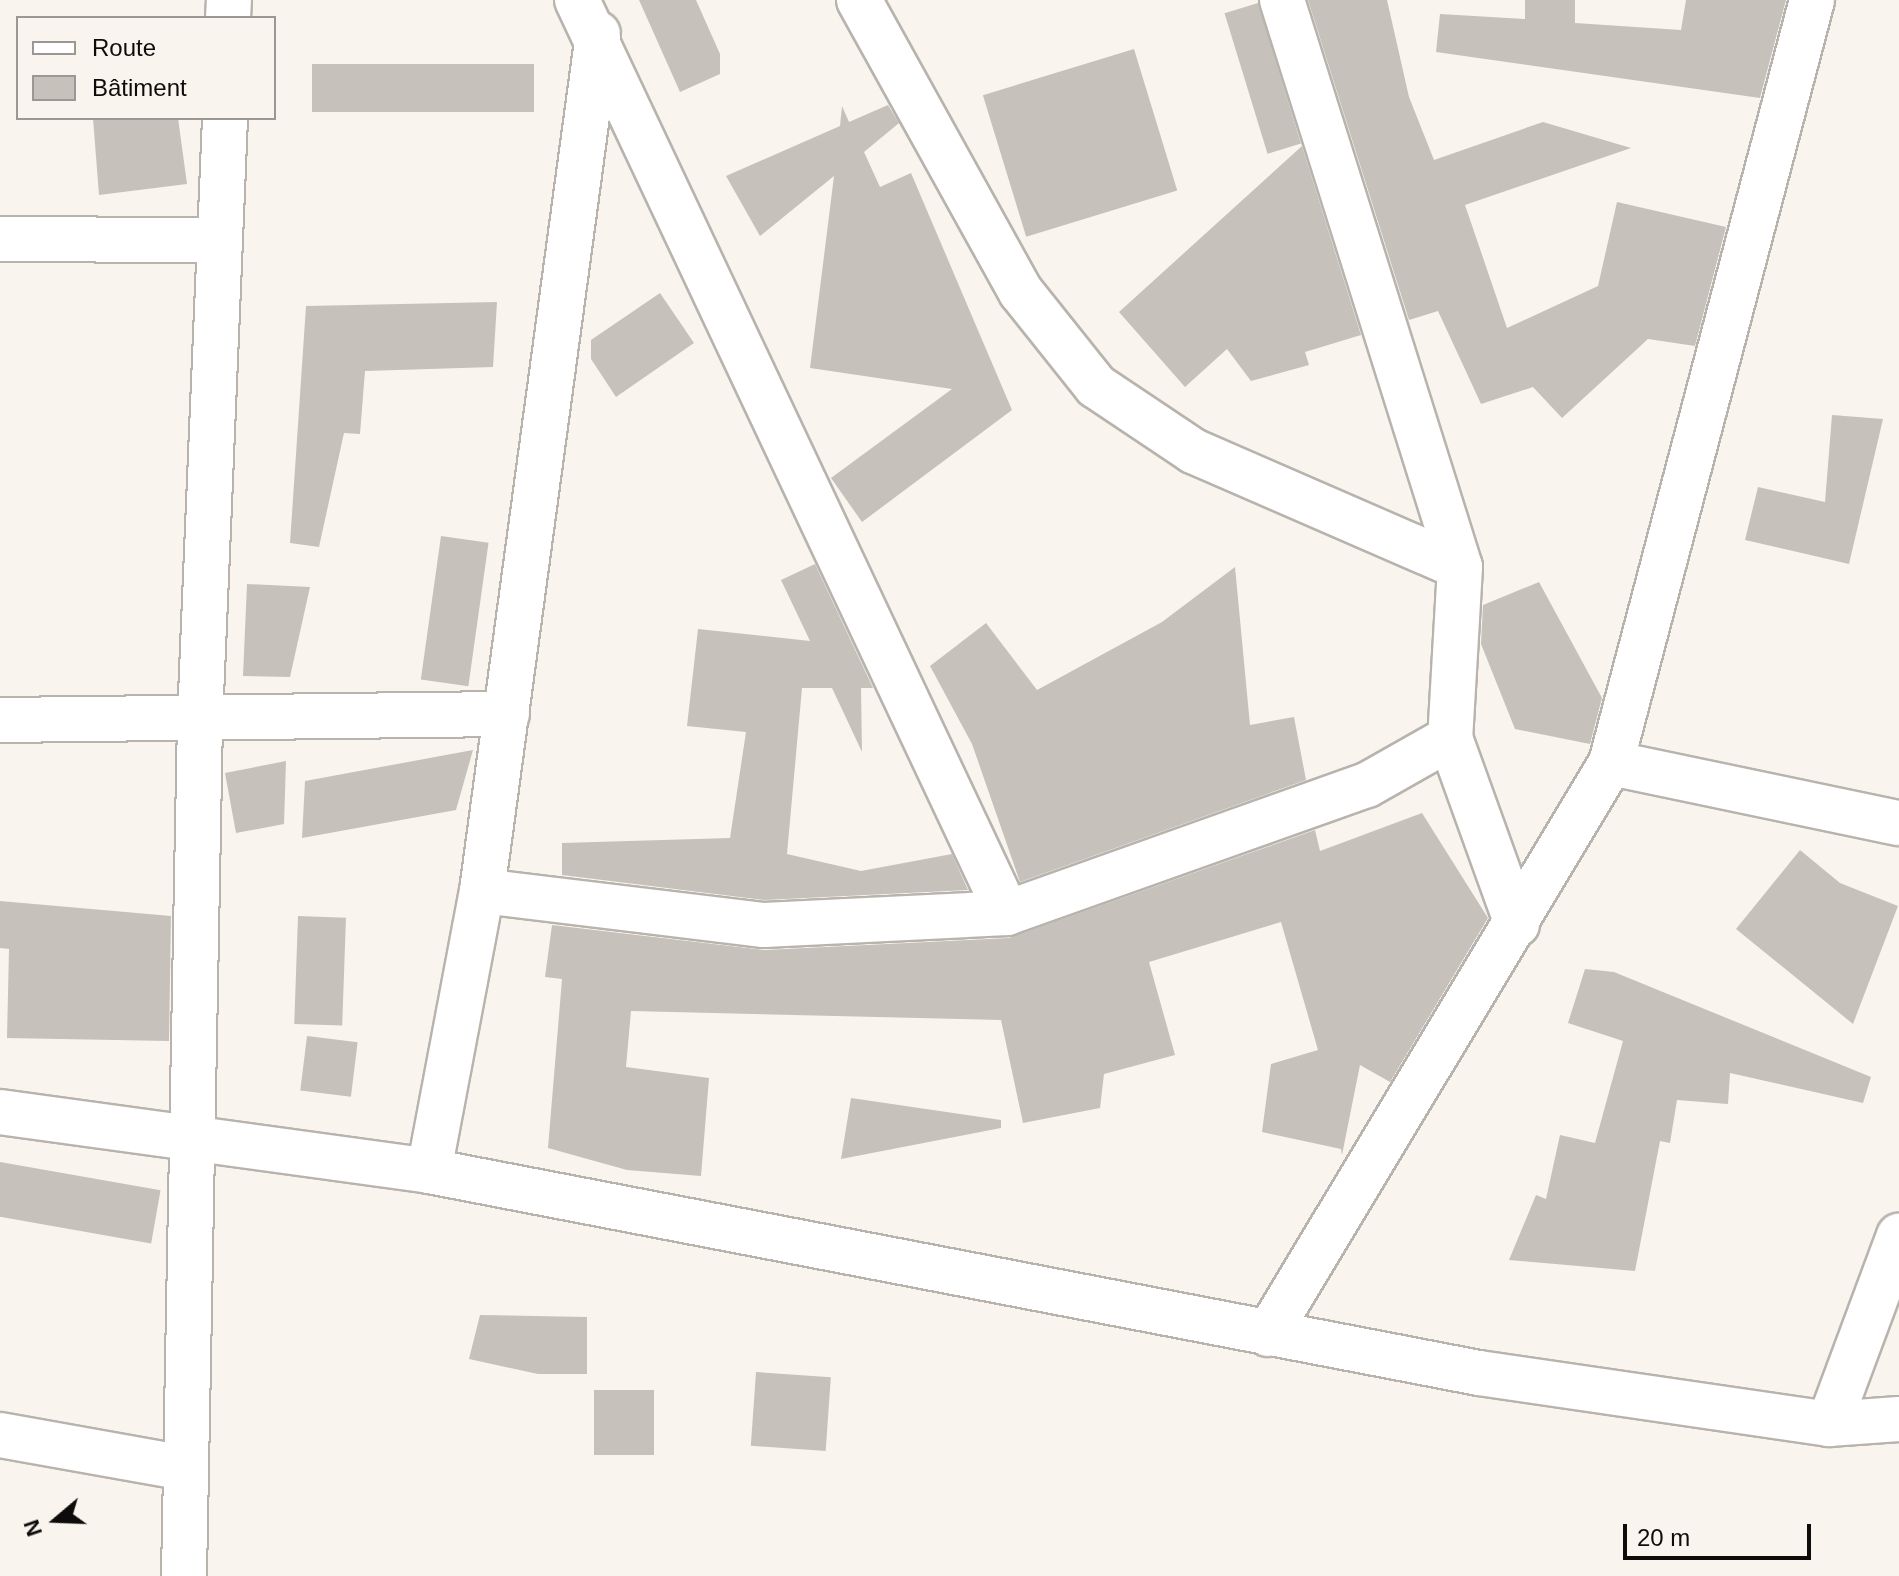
<!DOCTYPE html>
<meta charset="utf-8">
<style>
body{margin:0}
#map{position:relative;width:1899px;height:1576px;overflow:hidden;background:#faf4ee;font-family:Helvetica,sans-serif}
div>[style]{position:absolute}
.building>*{inset:0;background:#c6c1bb;transform-origin:0 0}
.roads{filter:drop-shadow(2px 0 #b8b3ad) drop-shadow(-2px 0 #b8b3ad) drop-shadow(0 2px #b8b3ad) drop-shadow(0 -2px #b8b3ad)}
.street>*{height:44px;margin:-22px;padding:0 22px;transform-origin:22px;border-radius:22px;background:#fff}
span{translate:-50% -50%;white-space:nowrap;text-align:center;line-height:1.15;-webkit-text-stroke:6px #faf4ee;paint-order:stroke}
.legend{position:absolute;left:16px;top:16px;width:260px;height:104px;box-sizing:border-box;background:#faf4ee;border:2px solid #9c9793;margin:0;padding:10px 14px;list-style:none;font-size:24px;color:#0e0c0a}
.legend li{display:flex;align-items:center;gap:16px;height:40px}
.legend b{width:40px;border:2px solid #9c9793}
.north{position:absolute;left:16px;top:1480px;width:80px;height:80px;-webkit-text-stroke:6px #faf4ee;paint-order:stroke;rotate:251deg;font-size:22px;font-weight:700;line-height:32px;text-align:center;color:#0e0c0a}
.north::after{content:'';display:block;margin:auto;width:28px;height:36px;background:#0e0c0a;clip-path:polygon(50% 0,100% 100%,50% 72%,0 100%)}
.scale{position:absolute;left:1623px;top:1524px;width:188px;height:36px;box-sizing:border-box;border:4px solid #0e0c0a;border-top:0;padding-left:10px;font-size:24px;line-height:28px;white-space:nowrap;color:#0e0c0a;-webkit-text-stroke:6px #faf4ee;paint-order:stroke}
</style>
<div id="map">
<div class="building">
<i style="clip-path:polygon(639px 0,696px 0,720px 54px,720px 74px,680px 92px)"></i>
<i style="clip-path:polygon(1308px 0,1387px 0,1409px 97px,1434px 160px,1543px 122px,1631px 148px,1465px 205px,1507px 328px,1598px 286px,1617px 202px,1726px 227px,1695px 346px,1648px 339px,1562px 418px,1533px 387px,1481px 404px,1438px 311px,1409px 320px)"></i>
<i style="clip-path:polygon(1525px 0,1575px 0,1575px 23px,1681px 30px,1686px 0,1786px 0,1760px 98px,1436px 52px,1440px 14px,1525px 19px)"></i>
<i style="left:1258px;top:3px;width:147px;height:35px;rotate:73deg"></i>
<i style="left:1134px;top:49px;width:148px;height:158px;rotate:73deg"></i>
<i style="left:312px;top:64px;width:222px;height:48px"></i>
<i style="clip-path:polygon(888px 105px,899px 123px,864px 152px,880px 187px,911px 173px,1012px 410px,862px 522px,831px 478px,952px 389px,810px 368px,834px 176px,760px 236px,726px 176px,840px 126px,842px 106px,849px 122px)"></i>
<i style="clip-path:polygon(93px 118px,178px 118px,187px 184px,99px 195px)"></i>
<i style="clip-path:polygon(1302px 146px,1361px 335px,1305px 352px,1309px 365px,1251px 381px,1227px 349px,1185px 387px,1119px 312px)"></i>
<i style="clip-path:polygon(660px 293px,694px 343px,616px 397px,591px 359px,591px 340px)"></i>
<i style="clip-path:polygon(497px 302px,493px 367px,365px 371px,360px 434px,344px 433px,319px 547px,290px 543px,306px 306px)"></i>
<i style="clip-path:polygon(1832px 415px,1883px 419px,1849px 564px,1745px 540px,1758px 487px,1825px 502px)"></i>
<i style="left:441px;top:536px;width:48px;height:145px;rotate:8deg"></i>
<i style="clip-path:polygon(815px 564px,873px 688px,861px 688px,862px 752px,832px 688px,802px 688px,787px 854px,861px 871px,952px 854px,968px 890px,765px 900px,562px 875px,562px 843px,730px 838px,746px 732px,687px 726px,698px 629px,810px 641px,781px 580px)"></i>
<i style="clip-path:polygon(1235px 567px,1250px 725px,1294px 717px,1306px 780px,1020px 882px,972px 744px,930px 666px,986px 623px,1037px 690px,1162px 622px)"></i>
<i style="clip-path:polygon(1539px 582px,1602px 698px,1590px 744px,1515px 729px,1481px 644px,1483px 605px)"></i>
<i style="clip-path:polygon(247px 584px,310px 587px,290px 677px,243px 676px)"></i>
<i style="clip-path:polygon(473px 750px,456px 810px,302px 838px,305px 781px)"></i>
<i style="clip-path:polygon(286px 761px,284px 824px,236px 833px,225px 773px)"></i>
<i style="clip-path:polygon(1422px 813px,1488px 918px,1390px 1082px,1360px 1065px,1342px 1155px,1341px 1149px,1262px 1132px,1271px 1064px,1318px 1050px,1281px 922px,1149px 962px,1175px 1055px,1104px 1074px,1100px 1108px,1023px 1123px,1001px 1020px,631px 1011px,626px 1067px,709px 1078px,701px 1176px,627px 1170px,548px 1148px,562px 979px,545px 977px,552px 925px,765px 950px,1009px 938px,1315px 830px,1320px 851px)"></i>
<i style="clip-path:polygon(1800px 850px,1840px 883px,1898px 906px,1853px 1024px,1736px 929px)"></i>
<i style="clip-path:polygon(0 901px,171px 916px,169px 1041px,7px 1038px,9px 949px,0 948px)"></i>
<i style="left:298px;top:916px;width:48px;height:108px;rotate:2deg"></i>
<i style="clip-path:polygon(1585px 969px,1614px 972px,1871px 1077px,1863px 1103px,1730px 1073px,1728px 1104px,1677px 1100px,1670px 1143px,1660px 1141px,1635px 1271px,1509px 1260px,1536px 1195px,1546px 1199px,1560px 1135px,1595px 1143px,1623px 1041px,1568px 1023px)"></i>
<i style="left:307px;top:1036px;width:51px;height:55px;rotate:7deg"></i>
<i style="clip-path:polygon(851px 1098px,1001px 1120px,1001px 1128px,841px 1159px)"></i>
<i style="left:0;top:1162px;width:163px;height:54px;rotate:10deg"></i>
<i style="clip-path:polygon(480px 1315px,587px 1317px,587px 1374px,538px 1374px,469px 1359px)"></i>
<i style="left:756px;top:1372px;width:75px;height:74px;rotate:4deg"></i>
<i style="left:654px;top:1390px;width:65px;height:60px;rotate:90deg"></i>
</div>
<div class="roads">
<div class="street">
<i style="left:577px;top:0;width:1009px;rotate:64.78deg"></i>
<i style="left:859px;top:0;width:334px;rotate:61deg"></i>
<i style="left:1021px;top:292px;width:120px;rotate:51.4deg"></i>
<i style="left:1096px;top:386px;width:117px;rotate:33.8deg"></i>
<i style="left:1193px;top:451px;width:291px;rotate:23.5deg"></i>
<i style="left:1282px;top:0;width:594px;rotate:72.57deg"></i>
<i style="left:1460px;top:567px;width:171px;rotate:93.3deg"></i>
<i style="left:1450px;top:738px;width:198px;rotate:70.2deg"></i>
<i style="left:228px;top:18px;width:18px;rotate:-87deg"></i>
<i style="left:0;top:239px;width:220px;rotate:0.3deg"></i>
<i style="left:0;top:720px;width:507px;rotate:-0.68deg"></i>
<i style="left:1611px;top:763px;width:294px;rotate:11.8deg"></i>
<i style="left:482px;top:891px;width:284px;rotate:6.9deg"></i>
<i style="left:764px;top:925px;width:243px;rotate:-2.8deg"></i>
<i style="left:1007px;top:913px;width:382px;rotate:-19.6deg"></i>
<i style="left:1367px;top:785px;width:95px;rotate:-29.5deg"></i>
<i style="left:0;top:1112px;width:433px;rotate:7.8deg"></i>
<i style="left:429px;top:1171px;width:1069px;rotate:10.89deg"></i>
<i style="left:1479px;top:1373px;width:354px;rotate:8.3deg"></i>
<i style="left:1829px;top:1424px;width:70px;rotate:-4.1deg"></i>
<i style="left:429px;top:1171px;width:285px;rotate:-79.3deg"></i>
<i style="left:482px;top:891px;width:865px;rotate:-82.29deg"></i>
<i style="left:1268px;top:1334px;width:666px;rotate:-59.01deg"></i>
<i style="left:1611px;top:763px;width:789px;rotate:-75.24deg"></i>
<i style="left:1829px;top:1424px;width:201px;rotate:-69.6deg"></i>
<i style="left:0;top:1435px;width:188px;rotate:10.1deg"></i>
<i style="left:184px;top:1576px;width:856px;rotate:-88.93deg"></i>
<i style="left:200px;top:720px;width:603px;rotate:-87.62deg"></i>
</div>
</div>
<ul class="legend">
<li><b style="height:10px;background:#fff"></b>Route</li>
<li><b style="height:22px;background:#c6c1bb"></b>Bâtiment</li>
</ul>
<div class="north">N</div>
<div class="scale">20 m</div>
</div>
